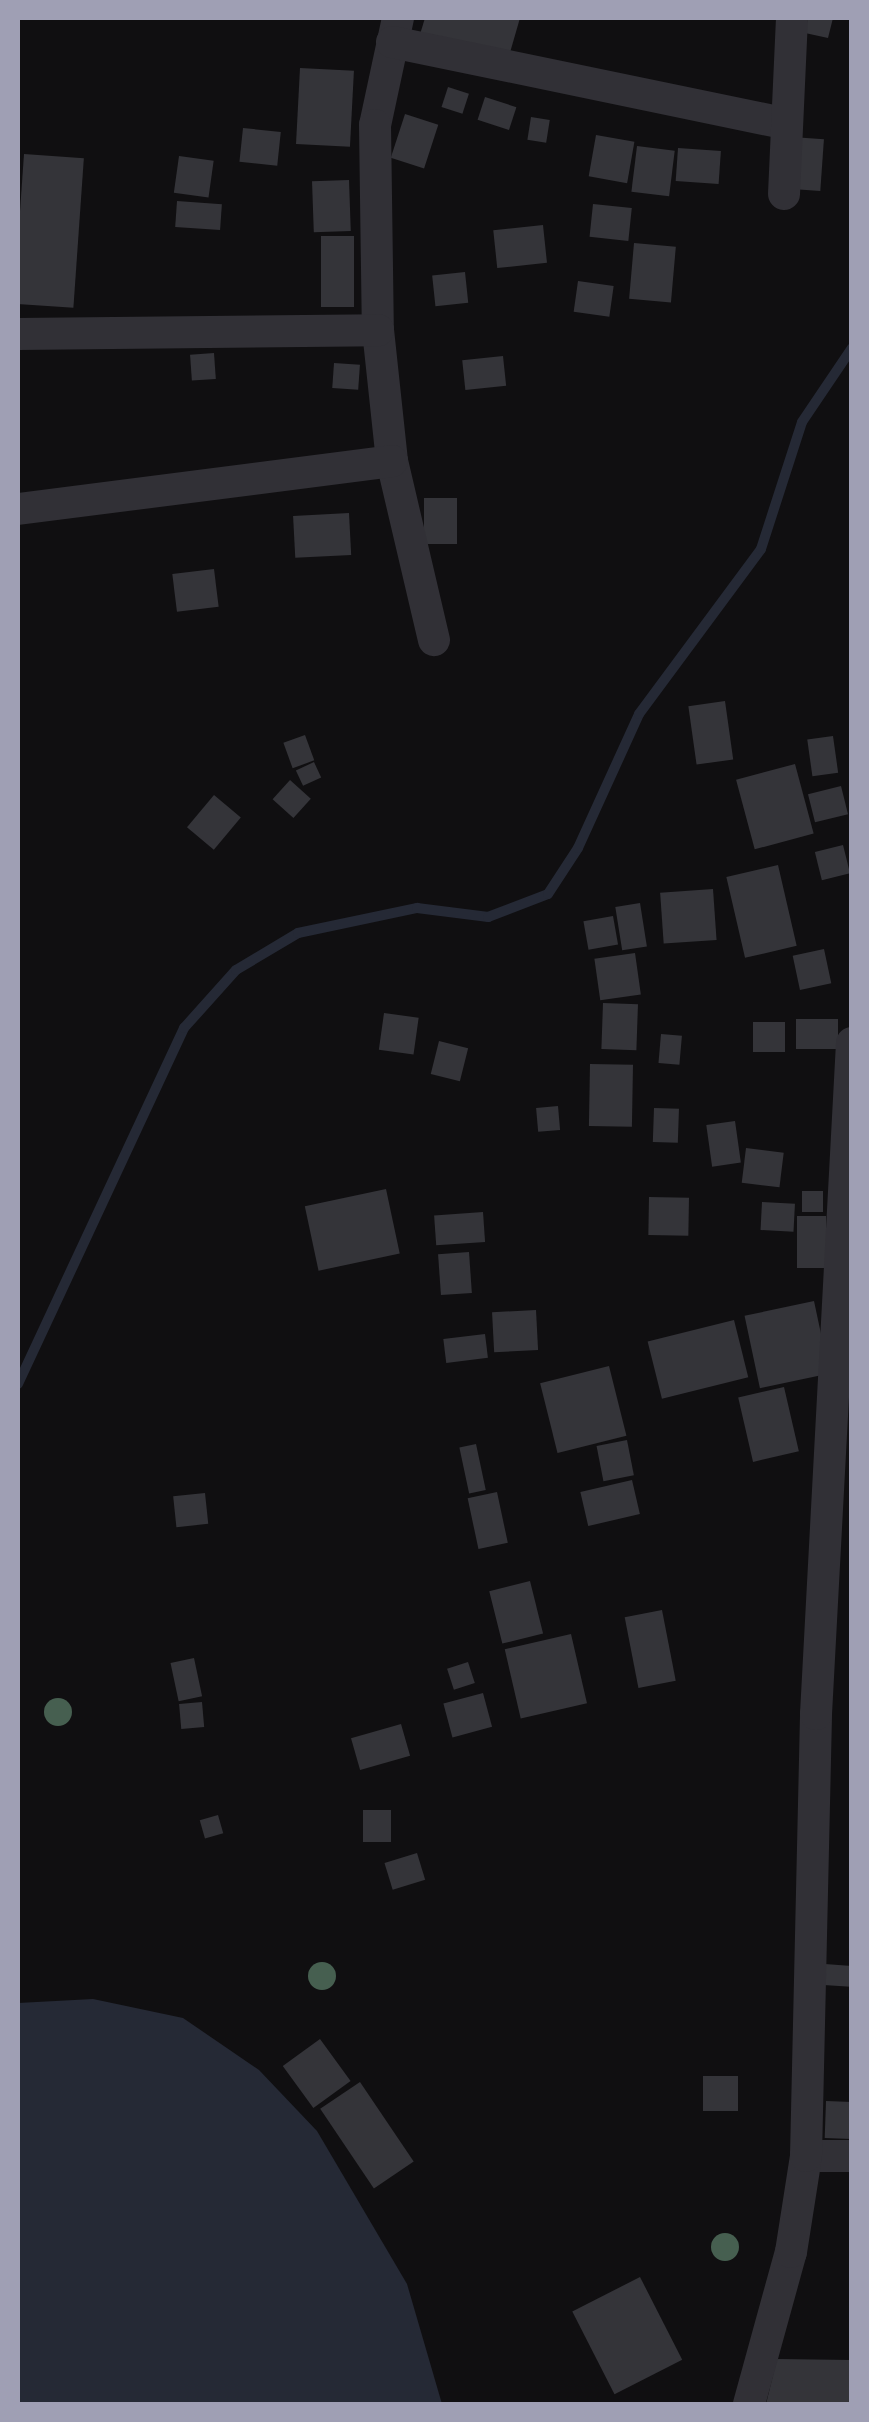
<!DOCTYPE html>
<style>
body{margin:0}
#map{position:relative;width:869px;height:2422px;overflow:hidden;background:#100f11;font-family:Barlow,sans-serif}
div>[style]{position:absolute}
.water>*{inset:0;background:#252935}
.stream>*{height:10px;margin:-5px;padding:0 5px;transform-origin:5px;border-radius:5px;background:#252935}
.building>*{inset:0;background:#343439;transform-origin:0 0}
.minor>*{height:32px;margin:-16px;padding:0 16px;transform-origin:16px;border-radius:16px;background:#313036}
.trees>*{width:28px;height:28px;margin:-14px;border-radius:50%;background:#465f50}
span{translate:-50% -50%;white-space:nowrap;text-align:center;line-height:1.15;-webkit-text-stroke:8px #0b0a0c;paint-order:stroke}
.frame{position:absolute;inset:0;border:20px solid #9f9fb4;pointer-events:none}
</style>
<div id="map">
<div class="water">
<i style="clip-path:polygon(93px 1999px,183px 2018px,259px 2070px,317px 2131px,407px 2284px,442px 2404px,18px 2404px,18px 2003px)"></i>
</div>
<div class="stream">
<i style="left:18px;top:1384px;width:393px;rotate:-65deg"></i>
<i style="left:184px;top:1028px;width:78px;rotate:-48.1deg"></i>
<i style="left:236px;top:970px;width:72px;rotate:-30.8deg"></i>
<i style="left:298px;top:933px;width:122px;rotate:-11.9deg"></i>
<i style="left:417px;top:908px;width:72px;rotate:7.2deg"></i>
<i style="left:488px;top:917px;width:64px;rotate:-21deg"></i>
<i style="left:548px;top:894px;width:55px;rotate:-56.9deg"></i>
<i style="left:578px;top:848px;width:147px;rotate:-65.5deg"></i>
<i style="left:639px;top:714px;width:205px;rotate:-53.5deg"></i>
<i style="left:761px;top:549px;width:133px;rotate:-72.1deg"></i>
<i style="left:802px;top:422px;width:89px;rotate:-56deg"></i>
</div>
<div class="building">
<i style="clip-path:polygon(425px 18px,520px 18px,505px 70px,417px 44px)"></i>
<i style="clip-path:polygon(808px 18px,833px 18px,828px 38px,805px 33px)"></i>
<i style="left:300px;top:68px;width:54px;height:76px;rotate:3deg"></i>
<i style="left:448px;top:87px;width:22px;height:21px;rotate:18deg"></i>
<i style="left:485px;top:97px;width:33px;height:24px;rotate:18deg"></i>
<i style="left:405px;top:114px;width:35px;height:46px;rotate:18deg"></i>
<i style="left:531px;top:117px;width:19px;height:23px;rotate:9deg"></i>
<i style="left:243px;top:128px;width:38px;height:34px;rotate:6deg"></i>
<i style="left:596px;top:135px;width:39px;height:42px;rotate:10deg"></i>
<i style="left:792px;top:137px;width:32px;height:52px;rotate:4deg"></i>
<i style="left:637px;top:146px;width:38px;height:46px;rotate:7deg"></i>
<i style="left:678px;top:148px;width:43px;height:33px;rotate:4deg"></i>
<i style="left:24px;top:154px;width:60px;height:150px;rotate:4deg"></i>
<i style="left:179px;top:156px;width:35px;height:37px;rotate:8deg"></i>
<i style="left:349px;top:180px;width:51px;height:37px;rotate:88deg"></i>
<i style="left:177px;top:201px;width:45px;height:26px;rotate:4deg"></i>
<i style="left:593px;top:204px;width:39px;height:33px;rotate:6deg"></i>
<i style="left:543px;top:225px;width:38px;height:50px;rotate:84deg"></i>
<i style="left:321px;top:236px;width:33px;height:71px"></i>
<i style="left:634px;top:243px;width:42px;height:56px;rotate:5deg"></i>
<i style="left:465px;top:272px;width:31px;height:33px;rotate:84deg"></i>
<i style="left:578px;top:281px;width:36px;height:31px;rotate:8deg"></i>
<i style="left:214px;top:353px;width:26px;height:24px;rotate:86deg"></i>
<i style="left:503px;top:356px;width:30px;height:41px;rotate:84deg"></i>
<i style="left:334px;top:363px;width:26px;height:25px;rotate:4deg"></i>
<i style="left:457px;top:498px;width:46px;height:33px;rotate:90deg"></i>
<i style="left:349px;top:513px;width:42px;height:56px;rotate:87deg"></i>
<i style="left:214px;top:569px;width:38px;height:42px;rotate:83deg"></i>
<i style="left:725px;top:701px;width:59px;height:37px;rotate:82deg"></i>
<i style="left:305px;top:735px;width:27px;height:23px;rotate:70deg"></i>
<i style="left:833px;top:736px;width:37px;height:26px;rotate:82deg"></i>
<i style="left:314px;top:762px;width:17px;height:20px;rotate:65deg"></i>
<i style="left:795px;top:764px;width:72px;height:61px;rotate:75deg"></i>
<i style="left:290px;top:780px;width:28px;height:26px;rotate:42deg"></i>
<i style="left:841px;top:786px;width:29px;height:34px;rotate:76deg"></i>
<i style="left:214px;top:795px;width:35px;height:42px;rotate:40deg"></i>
<i style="left:843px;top:845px;width:29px;height:29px;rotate:76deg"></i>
<i style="left:778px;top:865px;width:83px;height:53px;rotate:77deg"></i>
<i style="left:713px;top:889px;width:51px;height:53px;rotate:86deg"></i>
<i style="left:640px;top:903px;width:44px;height:25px;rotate:81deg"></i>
<i style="left:613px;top:916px;width:29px;height:30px;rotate:80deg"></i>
<i style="left:824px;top:949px;width:35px;height:32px;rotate:78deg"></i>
<i style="left:635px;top:953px;width:42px;height:41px;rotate:82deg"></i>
<i style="left:603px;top:1003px;width:35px;height:46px;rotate:2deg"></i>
<i style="left:384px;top:1013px;width:35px;height:37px;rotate:8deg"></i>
<i style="left:796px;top:1019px;width:42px;height:30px"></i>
<i style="left:785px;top:1022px;width:30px;height:32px;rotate:90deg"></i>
<i style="left:661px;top:1034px;width:21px;height:29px;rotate:5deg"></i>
<i style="left:439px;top:1041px;width:30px;height:34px;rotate:14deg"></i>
<i style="left:590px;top:1064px;width:43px;height:62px;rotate:1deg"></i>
<i style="left:558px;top:1106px;width:24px;height:22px;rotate:85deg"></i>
<i style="left:654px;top:1108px;width:25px;height:34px;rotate:2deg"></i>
<i style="left:735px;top:1121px;width:42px;height:29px;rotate:82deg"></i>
<i style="left:746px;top:1148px;width:38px;height:35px;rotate:7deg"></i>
<i style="left:386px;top:1189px;width:66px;height:83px;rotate:78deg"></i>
<i style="left:802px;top:1191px;width:21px;height:21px"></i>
<i style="left:649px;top:1197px;width:40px;height:38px;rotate:1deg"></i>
<i style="left:762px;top:1202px;width:33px;height:28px;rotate:3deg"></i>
<i style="left:483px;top:1212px;width:30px;height:49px;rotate:86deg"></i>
<i style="left:797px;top:1216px;width:29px;height:52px"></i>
<i style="left:469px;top:1252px;width:41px;height:31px;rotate:86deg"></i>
<i style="left:814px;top:1301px;width:74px;height:71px;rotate:78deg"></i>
<i style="left:536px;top:1310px;width:40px;height:44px;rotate:87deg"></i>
<i style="left:734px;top:1320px;width:59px;height:89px;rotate:76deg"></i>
<i style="left:485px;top:1334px;width:24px;height:42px;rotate:83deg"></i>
<i style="left:609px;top:1366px;width:72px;height:71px;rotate:76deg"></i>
<i style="left:784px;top:1387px;width:66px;height:47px;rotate:77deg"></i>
<i style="left:627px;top:1440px;width:36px;height:31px;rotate:79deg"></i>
<i style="left:476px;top:1444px;width:47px;height:17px;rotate:78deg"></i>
<i style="left:632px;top:1480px;width:35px;height:53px;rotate:77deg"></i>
<i style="left:497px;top:1492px;width:52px;height:30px;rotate:78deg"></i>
<i style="left:205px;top:1493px;width:31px;height:32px;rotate:84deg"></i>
<i style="left:530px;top:1581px;width:54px;height:42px;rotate:76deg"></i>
<i style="left:662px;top:1610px;width:72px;height:38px;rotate:79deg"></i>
<i style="left:571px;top:1634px;width:71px;height:68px;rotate:77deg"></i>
<i style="left:194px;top:1658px;width:39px;height:24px;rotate:78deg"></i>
<i style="left:468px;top:1662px;width:22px;height:22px;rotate:72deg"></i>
<i style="left:483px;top:1693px;width:35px;height:41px;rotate:75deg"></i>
<i style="left:202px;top:1702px;width:25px;height:23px;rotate:85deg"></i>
<i style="left:401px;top:1724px;width:33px;height:52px;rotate:74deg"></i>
<i style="left:363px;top:1810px;width:28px;height:32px"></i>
<i style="left:218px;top:1815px;width:19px;height:19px;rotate:74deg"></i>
<i style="left:417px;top:1853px;width:28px;height:34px;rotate:73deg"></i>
<i style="left:825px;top:1964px;width:27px;height:21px;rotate:4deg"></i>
<i style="left:320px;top:2039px;width:52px;height:46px;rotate:54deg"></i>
<i style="left:703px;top:2076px;width:35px;height:35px"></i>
<i style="left:360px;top:2082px;width:96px;height:48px;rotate:56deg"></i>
<i style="left:826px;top:2101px;width:26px;height:37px;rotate:2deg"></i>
<i style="left:640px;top:2277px;width:93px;height:76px;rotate:63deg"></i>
<i style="clip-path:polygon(777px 2359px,852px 2360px,852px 2404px,766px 2404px)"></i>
</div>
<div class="minor">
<i style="left:398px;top:18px;width:109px;rotate:102.1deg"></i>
<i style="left:375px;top:125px;width:205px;rotate:89.2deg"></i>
<i style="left:378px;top:330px;width:132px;rotate:83.9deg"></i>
<i style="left:392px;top:461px;width:184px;rotate:76.8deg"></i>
<i style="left:392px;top:42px;width:399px;rotate:11.7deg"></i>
<i style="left:784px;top:194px;width:176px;rotate:-87.4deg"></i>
<i style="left:18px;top:334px;width:360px;rotate:-0.6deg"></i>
<i style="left:18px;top:509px;width:377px;rotate:-7.3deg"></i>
<i style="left:806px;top:2156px;width:46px"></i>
<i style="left:749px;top:2404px;width:158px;rotate:-74.6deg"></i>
<i style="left:791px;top:2252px;width:97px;rotate:-81.1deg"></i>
<i style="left:806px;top:2156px;width:442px;rotate:-88.7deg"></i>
<i style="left:816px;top:1714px;width:672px;rotate:-86.93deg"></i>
</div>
<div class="trees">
<i style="left:58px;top:1712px"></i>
<i style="left:322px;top:1976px"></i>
<i style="left:725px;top:2247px"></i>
</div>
<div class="frame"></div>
</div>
